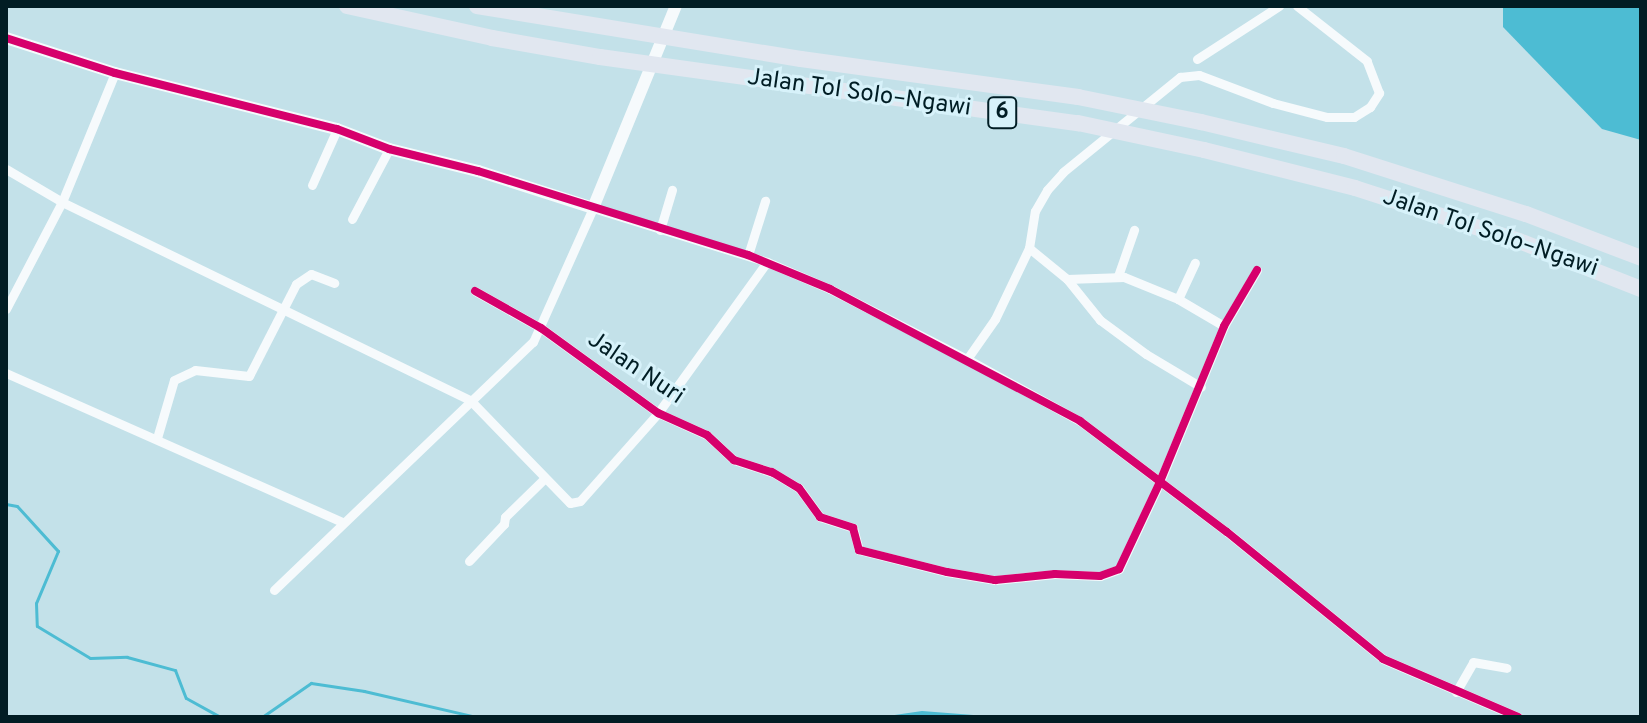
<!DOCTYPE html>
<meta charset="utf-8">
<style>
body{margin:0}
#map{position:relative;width:1647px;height:723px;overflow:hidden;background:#c3e1e9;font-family:Overpass,sans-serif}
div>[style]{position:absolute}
.water>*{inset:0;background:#4dbcd3}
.stream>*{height:3px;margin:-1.5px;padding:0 1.5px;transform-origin:1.5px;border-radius:1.5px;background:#4dbcd3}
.street>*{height:9px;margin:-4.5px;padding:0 4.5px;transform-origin:4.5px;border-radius:4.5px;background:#f6fafc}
.secondary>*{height:12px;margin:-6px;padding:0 6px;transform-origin:6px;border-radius:6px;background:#f6fafc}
.highway>*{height:16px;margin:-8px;padding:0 8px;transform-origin:8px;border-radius:8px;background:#e1e7f0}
.cycleway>*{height:8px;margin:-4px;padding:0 4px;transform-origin:4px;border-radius:4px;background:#d6006c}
span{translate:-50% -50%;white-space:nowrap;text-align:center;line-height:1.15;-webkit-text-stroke:6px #d7f2fa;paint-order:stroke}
.shield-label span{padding:2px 6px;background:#d7f2fa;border:2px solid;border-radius:6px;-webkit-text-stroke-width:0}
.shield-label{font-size:22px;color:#011d24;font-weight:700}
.street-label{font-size:24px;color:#011d24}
.frame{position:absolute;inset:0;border:8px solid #011d24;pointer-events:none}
</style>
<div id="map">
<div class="water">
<i style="clip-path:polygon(1503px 6px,1641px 6px,1641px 140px,1602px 129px,1503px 27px)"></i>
<i style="clip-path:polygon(922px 711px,999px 717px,881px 717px)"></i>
</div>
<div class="stream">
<i style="left:6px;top:504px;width:11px;rotate:10deg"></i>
<i style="left:17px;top:506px;width:61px;rotate:47.7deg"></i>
<i style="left:58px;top:551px;width:56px;rotate:112.9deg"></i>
<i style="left:36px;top:603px;width:23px;rotate:88deg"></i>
<i style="left:37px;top:626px;width:62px;rotate:31.1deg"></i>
<i style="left:90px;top:658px;width:37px;rotate:-2deg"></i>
<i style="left:127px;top:657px;width:50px;rotate:15.2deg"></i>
<i style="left:175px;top:670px;width:30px;rotate:69deg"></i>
<i style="left:186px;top:698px;width:38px;rotate:29deg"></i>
<i style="left:219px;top:716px;width:12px;rotate:5deg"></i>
<i style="left:262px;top:717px;width:60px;rotate:-34.8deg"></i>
<i style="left:311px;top:683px;width:54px;rotate:8.6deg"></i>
<i style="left:364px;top:691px;width:116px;rotate:13deg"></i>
</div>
<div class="street">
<i style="left:1197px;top:59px;width:98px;rotate:-32.9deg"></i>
<i style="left:6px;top:169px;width:65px;rotate:30.5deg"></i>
<i style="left:62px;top:202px;width:455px;rotate:25.9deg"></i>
<i style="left:471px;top:401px;width:142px;rotate:45.9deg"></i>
<i style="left:570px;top:503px;width:10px;rotate:-11deg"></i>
<i style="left:580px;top:501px;width:118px;rotate:-48.4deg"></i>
<i style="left:658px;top:413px;width:186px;rotate:-54.2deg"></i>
<i style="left:312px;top:185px;width:61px;rotate:-65.9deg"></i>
<i style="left:352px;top:219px;width:79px;rotate:-62.1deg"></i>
<i style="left:660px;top:230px;width:42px;rotate:-73.3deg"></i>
<i style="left:1029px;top:248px;width:49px;rotate:39.2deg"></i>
<i style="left:1067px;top:279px;width:57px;rotate:-2deg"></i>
<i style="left:1124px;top:277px;width:58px;rotate:22.2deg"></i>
<i style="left:1178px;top:299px;width:53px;rotate:30.4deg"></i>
<i style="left:748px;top:255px;width:57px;rotate:-72.5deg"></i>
<i style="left:1118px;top:276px;width:49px;rotate:-70.8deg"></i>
<i style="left:1067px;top:279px;width:53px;rotate:51.2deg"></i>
<i style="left:1100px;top:320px;width:57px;rotate:36.5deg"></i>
<i style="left:1146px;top:354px;width:64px;rotate:31deg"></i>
<i style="left:475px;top:291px;width:76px;rotate:29.3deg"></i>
<i style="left:541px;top:328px;width:145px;rotate:36deg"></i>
<i style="left:658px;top:413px;width:54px;rotate:24.2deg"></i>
<i style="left:707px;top:435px;width:37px;rotate:43deg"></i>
<i style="left:734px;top:460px;width:40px;rotate:18deg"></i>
<i style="left:772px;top:472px;width:31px;rotate:31deg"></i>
<i style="left:799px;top:488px;width:36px;rotate:54deg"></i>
<i style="left:820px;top:517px;width:35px;rotate:18deg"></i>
<i style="left:853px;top:528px;width:23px;rotate:75deg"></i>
<i style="left:859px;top:550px;width:91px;rotate:14deg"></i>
<i style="left:947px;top:572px;width:49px;rotate:9.5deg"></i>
<i style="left:995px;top:580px;width:60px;rotate:-5.7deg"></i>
<i style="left:1055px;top:574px;width:45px;rotate:2.5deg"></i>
<i style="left:1100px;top:576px;width:20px;rotate:-20deg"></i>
<i style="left:1119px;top:569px;width:94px;rotate:-64.8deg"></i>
<i style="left:1159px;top:484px;width:171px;rotate:-67.6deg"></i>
<i style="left:1224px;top:326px;width:65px;rotate:-59.5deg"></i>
<i style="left:1178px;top:299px;width:40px;rotate:-65deg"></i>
<i style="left:6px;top:309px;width:121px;rotate:-62.4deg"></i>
<i style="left:62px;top:202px;width:139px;rotate:-67.7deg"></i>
<i style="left:967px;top:359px;width:49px;rotate:-55deg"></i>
<i style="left:995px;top:319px;width:79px;rotate:-64.4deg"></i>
<i style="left:1029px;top:248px;width:37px;rotate:-81deg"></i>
<i style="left:1035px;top:211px;width:24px;rotate:-60deg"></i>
<i style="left:1047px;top:190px;width:24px;rotate:-48deg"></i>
<i style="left:1063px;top:172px;width:151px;rotate:-39.1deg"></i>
<i style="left:1180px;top:77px;width:19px;rotate:-6deg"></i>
<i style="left:1199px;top:75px;width:79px;rotate:20.7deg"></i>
<i style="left:1273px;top:103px;width:56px;rotate:14.5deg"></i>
<i style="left:1327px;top:117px;width:27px"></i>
<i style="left:1354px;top:117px;width:19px;rotate:-32deg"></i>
<i style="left:1370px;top:107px;width:17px;rotate:-57deg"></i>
<i style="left:1379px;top:93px;width:34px;rotate:-111deg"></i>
<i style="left:1367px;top:61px;width:89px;rotate:-141.8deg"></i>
<i style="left:6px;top:373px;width:368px;rotate:23.9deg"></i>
<i style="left:157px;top:438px;width:60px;rotate:-73.7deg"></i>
<i style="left:174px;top:380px;width:23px;rotate:-25deg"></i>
<i style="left:195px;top:370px;width:54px;rotate:6.3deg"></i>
<i style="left:249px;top:376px;width:103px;rotate:-62.9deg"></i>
<i style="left:296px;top:284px;width:18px;rotate:-34deg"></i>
<i style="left:311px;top:274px;width:25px;rotate:21deg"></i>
<i style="left:469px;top:561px;width:51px;rotate:-46.6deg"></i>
<i style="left:504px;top:524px;width:7px;rotate:-82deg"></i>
<i style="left:505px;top:517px;width:54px;rotate:-44.3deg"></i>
<i style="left:274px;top:590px;width:359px;rotate:-43.8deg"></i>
<i style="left:533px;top:342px;width:147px;rotate:-65.9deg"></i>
<i style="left:593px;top:208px;width:182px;rotate:17.2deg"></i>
<i style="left:767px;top:262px;width:69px;rotate:23.2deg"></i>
<i style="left:830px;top:289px;width:154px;rotate:27.1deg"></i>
<i style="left:967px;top:359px;width:129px;rotate:28.8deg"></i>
<i style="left:1080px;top:421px;width:184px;rotate:37.1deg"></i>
<i style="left:1227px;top:532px;width:201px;rotate:39.1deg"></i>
<i style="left:1383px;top:659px;width:147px;rotate:23.2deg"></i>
<i style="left:1456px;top:692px;width:34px;rotate:-60deg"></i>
<i style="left:1473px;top:662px;width:34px;rotate:10deg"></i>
</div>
<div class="secondary">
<i style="left:6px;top:38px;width:114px;rotate:17.8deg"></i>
<i style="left:115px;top:73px;width:229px;rotate:14.2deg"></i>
<i style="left:337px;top:129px;width:56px;rotate:21deg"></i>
<i style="left:389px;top:149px;width:92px;rotate:13.9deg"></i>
<i style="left:478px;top:171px;width:121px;rotate:17.8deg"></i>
<i style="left:593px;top:208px;width:218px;rotate:-67.7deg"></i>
</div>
<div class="highway">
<i style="left:347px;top:6px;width:148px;rotate:12.4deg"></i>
<i style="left:492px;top:38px;width:110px;rotate:10deg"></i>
<i style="left:600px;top:57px;width:483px;rotate:7.9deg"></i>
<i style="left:1078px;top:123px;width:129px;rotate:12.1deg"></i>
<i style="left:1204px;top:150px;width:156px;rotate:14.1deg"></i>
<i style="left:1355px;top:188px;width:172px;rotate:17.9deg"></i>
<i style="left:1519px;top:241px;width:131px;rotate:21.5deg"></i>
<i style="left:477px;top:6px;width:328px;rotate:9.3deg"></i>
<i style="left:801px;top:59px;width:280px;rotate:7.8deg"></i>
<i style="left:1078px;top:97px;width:126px;rotate:11.5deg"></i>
<i style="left:1201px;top:122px;width:147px;rotate:13.4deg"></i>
<i style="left:1344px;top:156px;width:191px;rotate:17.7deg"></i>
<i style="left:1526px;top:214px;width:123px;rotate:20.9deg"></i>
</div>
<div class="cycleway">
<i style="left:6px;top:38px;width:114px;rotate:17.8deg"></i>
<i style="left:115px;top:73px;width:229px;rotate:14.2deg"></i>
<i style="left:337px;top:129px;width:56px;rotate:21deg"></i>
<i style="left:389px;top:149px;width:92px;rotate:13.9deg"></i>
<i style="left:478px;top:171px;width:283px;rotate:17.3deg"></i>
<i style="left:748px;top:255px;width:89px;rotate:22.5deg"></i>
<i style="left:830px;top:289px;width:283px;rotate:27.8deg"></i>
<i style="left:1080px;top:421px;width:184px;rotate:37.1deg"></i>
<i style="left:1227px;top:532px;width:201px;rotate:39.1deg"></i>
<i style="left:1383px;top:659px;width:147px;rotate:23.2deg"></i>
<i style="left:475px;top:291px;width:76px;rotate:29.3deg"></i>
<i style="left:541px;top:328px;width:145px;rotate:36deg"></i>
<i style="left:658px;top:413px;width:54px;rotate:24.2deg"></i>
<i style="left:707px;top:435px;width:37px;rotate:43deg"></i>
<i style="left:734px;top:460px;width:40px;rotate:18deg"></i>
<i style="left:772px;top:472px;width:31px;rotate:31deg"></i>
<i style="left:799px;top:488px;width:36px;rotate:54deg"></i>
<i style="left:820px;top:517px;width:35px;rotate:18deg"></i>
<i style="left:853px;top:528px;width:23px;rotate:75deg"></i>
<i style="left:859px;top:550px;width:91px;rotate:14deg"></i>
<i style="left:947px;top:572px;width:49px;rotate:9.5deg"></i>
<i style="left:995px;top:580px;width:60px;rotate:-5.7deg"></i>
<i style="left:1055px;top:574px;width:45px;rotate:2.5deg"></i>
<i style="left:1100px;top:576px;width:20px;rotate:-20deg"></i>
<i style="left:1119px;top:569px;width:94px;rotate:-64.8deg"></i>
<i style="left:1159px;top:484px;width:171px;rotate:-67.6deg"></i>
<i style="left:1224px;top:326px;width:65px;rotate:-59.5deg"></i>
</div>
<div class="shield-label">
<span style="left:1002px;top:113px">6</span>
</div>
<div class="street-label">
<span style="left:859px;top:94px;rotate:8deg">Jalan Tol Solo–Ngawi</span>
<span style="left:1490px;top:234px;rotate:19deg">Jalan Tol Solo–Ngawi</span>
<span style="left:635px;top:369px;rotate:34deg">Jalan Nuri</span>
</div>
<div class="frame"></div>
</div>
